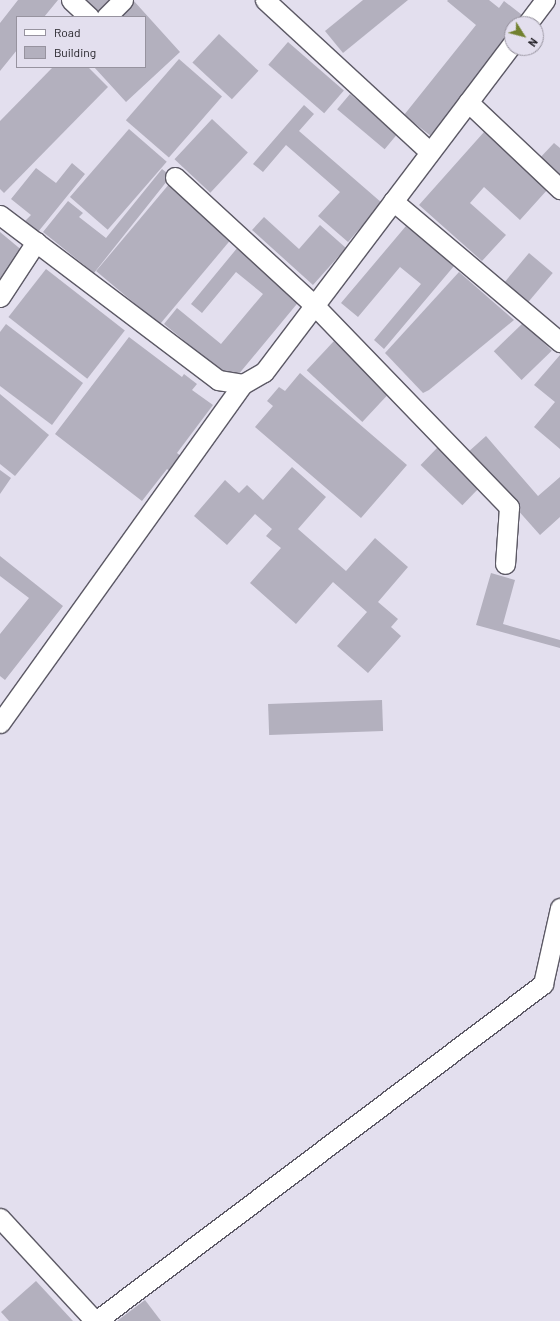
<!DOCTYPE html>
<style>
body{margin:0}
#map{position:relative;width:560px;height:1321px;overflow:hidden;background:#e3dfee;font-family:Barlow,sans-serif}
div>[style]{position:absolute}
.building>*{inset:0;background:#b3b0be;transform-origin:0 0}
.roads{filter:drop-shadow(1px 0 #5c5965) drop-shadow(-1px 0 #5c5965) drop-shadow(0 1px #5c5965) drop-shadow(0 -1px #5c5965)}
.minor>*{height:19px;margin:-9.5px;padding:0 9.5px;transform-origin:9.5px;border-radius:9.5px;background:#fff}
span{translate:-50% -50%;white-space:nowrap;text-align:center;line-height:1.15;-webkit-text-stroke:3px #e3dfee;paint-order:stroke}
.legend{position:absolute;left:16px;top:16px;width:130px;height:52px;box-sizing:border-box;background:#e3dfee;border:1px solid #97939f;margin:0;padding:5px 7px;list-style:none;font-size:12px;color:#242228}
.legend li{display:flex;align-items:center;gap:8px;height:20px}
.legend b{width:20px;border:1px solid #97939f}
.north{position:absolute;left:504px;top:16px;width:40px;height:40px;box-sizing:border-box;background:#e3dfee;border:1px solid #97939f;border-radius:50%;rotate:126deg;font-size:11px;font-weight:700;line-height:16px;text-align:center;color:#242228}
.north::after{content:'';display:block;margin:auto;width:14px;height:18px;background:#72812f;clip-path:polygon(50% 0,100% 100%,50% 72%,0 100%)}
</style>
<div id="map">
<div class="building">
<i style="clip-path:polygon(18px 0,58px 0,44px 17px,17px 17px,17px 50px,0 71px,0 23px)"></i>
<i style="clip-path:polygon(82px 0,112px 0,96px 15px)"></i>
<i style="clip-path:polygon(133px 0,180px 52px,126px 102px,94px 67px,145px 67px,145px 17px,114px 17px)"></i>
<i style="clip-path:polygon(363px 0,408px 0,343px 53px,325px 31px)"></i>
<i style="clip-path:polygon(448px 0,489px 0,499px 8px,504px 1px,526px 18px,522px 24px,512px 24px,512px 36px,431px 136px,404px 115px,476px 25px,447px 1px)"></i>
<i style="left:219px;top:34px;width:54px;height:39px;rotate:43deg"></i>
<i style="left:288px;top:42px;width:74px;height:30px;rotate:41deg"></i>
<i style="left:179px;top:59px;width:57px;height:81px;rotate:41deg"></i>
<i style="clip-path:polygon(53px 67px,88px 67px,108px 87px,4px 193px,0 189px,0 121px)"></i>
<i style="left:350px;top:94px;width:62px;height:20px;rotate:40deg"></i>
<i style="clip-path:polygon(304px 105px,314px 114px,299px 131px,382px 203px,348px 242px,318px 216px,340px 192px,286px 145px,263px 172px,253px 164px)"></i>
<i style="left:212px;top:119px;width:49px;height:55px;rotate:43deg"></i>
<i style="left:129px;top:129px;width:50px;height:90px;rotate:41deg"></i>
<i style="clip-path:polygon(484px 132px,548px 189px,520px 220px,484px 187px,470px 203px,506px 235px,482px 261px,419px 205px)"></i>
<i style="clip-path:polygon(554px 143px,560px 148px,560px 181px,538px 160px)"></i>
<i style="clip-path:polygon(72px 163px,85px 174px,38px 232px,25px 221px,31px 215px,11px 199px,36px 168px,56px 183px)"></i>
<i style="clip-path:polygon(162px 169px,171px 176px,94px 273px,43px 232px,68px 201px,83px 213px,79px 217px,106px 238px)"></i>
<i style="left:170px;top:183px;width:83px;height:115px;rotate:40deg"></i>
<i style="clip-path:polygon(264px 217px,299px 249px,320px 225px,346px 248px,313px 285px,252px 230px)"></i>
<i style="clip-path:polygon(406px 226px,454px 266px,384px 349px,374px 340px,421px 284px,400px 267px,358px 317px,341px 303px)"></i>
<i style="clip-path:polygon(0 232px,24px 252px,0 281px)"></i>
<i style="clip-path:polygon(238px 247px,301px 299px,233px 381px,164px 324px,177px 308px,221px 344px,263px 294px,236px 272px,202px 313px,191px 304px)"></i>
<i style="left:529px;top:253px;width:31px;height:40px;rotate:40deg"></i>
<i style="left:46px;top:269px;width:100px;height:61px;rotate:38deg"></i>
<i style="clip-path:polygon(459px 272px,514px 320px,429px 390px,423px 393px,385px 353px)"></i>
<i style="left:524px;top:322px;width:40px;height:42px;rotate:46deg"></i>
<i style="clip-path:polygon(6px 324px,83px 383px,52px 425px,0 386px,0 332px)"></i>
<i style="clip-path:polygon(129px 337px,182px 377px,184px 374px,197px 384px,192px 390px,213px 405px,177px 453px,187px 461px,176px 476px,167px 469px,142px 501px,55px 434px)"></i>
<i style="left:334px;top:341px;width:76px;height:40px;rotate:43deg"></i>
<i style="clip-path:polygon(560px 355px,560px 449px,534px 427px,555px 402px,534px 385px)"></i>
<i style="clip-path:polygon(300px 373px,407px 465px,361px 518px,255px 427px,273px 406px,267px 401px,279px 387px,285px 391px)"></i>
<i style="clip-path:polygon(0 394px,49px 435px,15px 476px,0 464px)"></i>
<i style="clip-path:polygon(486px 436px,538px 496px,560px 477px,560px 517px,540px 535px,467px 453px)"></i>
<i style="left:438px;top:447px;width:58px;height:25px;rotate:44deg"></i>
<i style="clip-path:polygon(292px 467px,326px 497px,298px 529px,346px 571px,375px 538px,408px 567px,378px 602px,398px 619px,391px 627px,401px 636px,368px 673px,337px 646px,367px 612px,333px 582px,296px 624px,250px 583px,281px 548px,266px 536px,272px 529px,255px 514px,227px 545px,194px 516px,225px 480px,239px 493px,247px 485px,263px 500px)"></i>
<i style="clip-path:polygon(0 470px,11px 478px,0 494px)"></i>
<i style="clip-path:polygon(0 556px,63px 606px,5px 680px,0 676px,0 634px,29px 598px,0 576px)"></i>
<i style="clip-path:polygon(491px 573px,515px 580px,503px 624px,560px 640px,560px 648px,476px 625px)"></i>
<i style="left:382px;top:700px;width:31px;height:114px;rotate:88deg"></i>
<i style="clip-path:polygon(36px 1281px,73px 1321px,9px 1321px,1px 1312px)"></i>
<i style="clip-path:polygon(145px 1300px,161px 1321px,117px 1321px)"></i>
</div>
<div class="roads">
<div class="minor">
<i style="left:71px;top:0;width:25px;rotate:43deg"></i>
<i style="left:265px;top:0;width:224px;rotate:42.7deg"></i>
<i style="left:106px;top:17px;width:24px;rotate:-45deg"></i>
<i style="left:527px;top:24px;width:30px;rotate:-53deg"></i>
<i style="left:468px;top:102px;width:127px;rotate:43.4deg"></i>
<i style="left:175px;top:177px;width:189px;rotate:42.6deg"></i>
<i style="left:314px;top:305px;width:281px;rotate:46deg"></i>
<i style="left:509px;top:507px;width:57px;rotate:94deg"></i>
<i style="left:393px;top:201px;width:219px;rotate:40.2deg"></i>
<i style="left:0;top:215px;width:273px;rotate:37.1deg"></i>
<i style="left:218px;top:380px;width:25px;rotate:9deg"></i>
<i style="left:243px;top:384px;width:24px;rotate:-30deg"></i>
<i style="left:264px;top:372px;width:411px;rotate:-52.9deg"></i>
<i style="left:0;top:297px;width:66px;rotate:-56.8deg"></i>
<i style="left:0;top:723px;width:417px;rotate:-54.4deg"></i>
<i style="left:0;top:1218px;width:140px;rotate:47.3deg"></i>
<i style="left:96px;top:1321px;width:560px;rotate:-37.01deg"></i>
<i style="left:543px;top:984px;width:78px;rotate:-77.4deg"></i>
</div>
</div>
<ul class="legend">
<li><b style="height:5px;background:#fff"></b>Road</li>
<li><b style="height:11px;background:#b3b0be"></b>Building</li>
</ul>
<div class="north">N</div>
</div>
